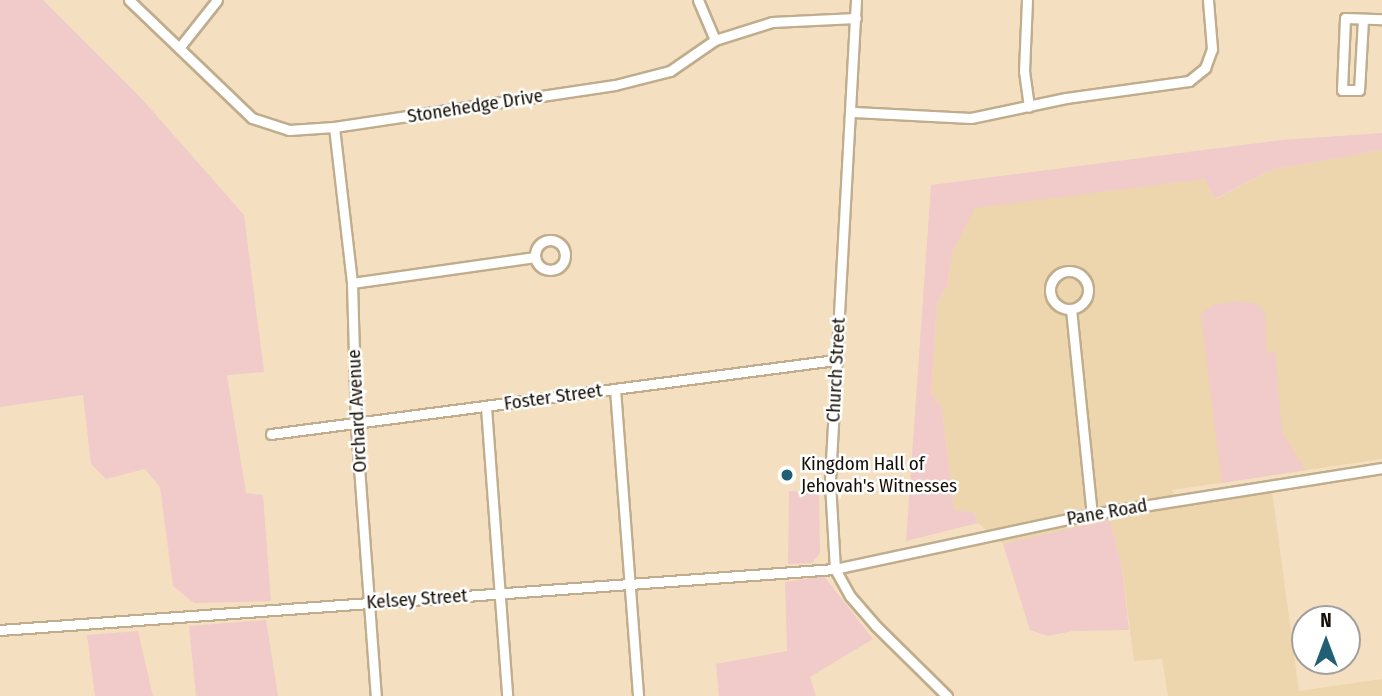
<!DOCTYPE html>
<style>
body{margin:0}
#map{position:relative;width:1382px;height:696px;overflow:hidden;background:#f4e0c0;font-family:"Fira Sans Condensed",sans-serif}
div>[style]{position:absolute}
.built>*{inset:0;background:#edd5ae}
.green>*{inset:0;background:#f0cbc9}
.roads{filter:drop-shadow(2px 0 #bfad8d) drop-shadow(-2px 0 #bfad8d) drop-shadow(0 2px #bfad8d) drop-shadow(0 -2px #bfad8d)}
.minor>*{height:9px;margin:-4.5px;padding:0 4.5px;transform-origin:4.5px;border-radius:4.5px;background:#fff}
.minor>.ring{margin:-4.5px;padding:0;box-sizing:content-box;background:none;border:9px solid #fff;border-radius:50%}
.dots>*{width:19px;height:19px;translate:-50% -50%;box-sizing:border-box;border:4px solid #fff;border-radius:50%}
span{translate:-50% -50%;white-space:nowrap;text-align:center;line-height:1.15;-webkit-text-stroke:5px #fff;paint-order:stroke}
.street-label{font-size:19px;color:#160f05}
.poi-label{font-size:19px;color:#160f05}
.left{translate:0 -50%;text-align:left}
.north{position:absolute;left:1291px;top:605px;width:70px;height:70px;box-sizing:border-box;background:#fff;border:2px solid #a29f9b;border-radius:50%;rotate:0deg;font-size:19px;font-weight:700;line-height:28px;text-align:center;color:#160f05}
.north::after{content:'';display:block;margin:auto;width:24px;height:32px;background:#215f75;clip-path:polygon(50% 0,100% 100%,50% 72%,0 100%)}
</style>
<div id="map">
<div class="built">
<i style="clip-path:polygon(1382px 150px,1382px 459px,1172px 490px,1178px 503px,1272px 490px,1299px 691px,1382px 679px,1382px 696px,1168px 696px,1162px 659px,1134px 661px,1122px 568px,1110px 521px,1003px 544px,978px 523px,973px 512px,954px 510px,942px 408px,931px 393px,937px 303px,948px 284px,951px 256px,975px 207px,1205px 179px,1216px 199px,1271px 170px)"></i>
</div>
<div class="green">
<i style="clip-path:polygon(0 0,43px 0,142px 99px,244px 215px,264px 372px,227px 375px,246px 493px,263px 495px,271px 601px,194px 603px,173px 586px,160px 487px,145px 469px,106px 479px,91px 464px,83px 395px,0 407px)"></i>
<i style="clip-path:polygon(1382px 133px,1382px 150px,1271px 170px,1215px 199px,1205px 179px,975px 208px,951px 256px,948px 284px,937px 303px,931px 393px,942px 408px,954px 510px,973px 512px,978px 523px,906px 541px,931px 185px,1281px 140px)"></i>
<i style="clip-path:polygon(1235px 301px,1258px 304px,1265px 314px,1267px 352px,1275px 351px,1282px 432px,1305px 470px,1222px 483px,1201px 314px,1213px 305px)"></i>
<i style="clip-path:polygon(789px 491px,819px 492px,820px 553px,812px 563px,788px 564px)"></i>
<i style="clip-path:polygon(1110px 520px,1122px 568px,1129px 630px,1073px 631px,1048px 636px,1030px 630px,1003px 544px)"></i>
<i style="clip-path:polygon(824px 576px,873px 639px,810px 677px,816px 696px,719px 696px,716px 664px,787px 651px,785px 582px)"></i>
<i style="clip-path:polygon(266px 620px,278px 696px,196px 696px,189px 626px)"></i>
<i style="clip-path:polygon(138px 631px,153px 696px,95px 696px,87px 635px)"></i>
</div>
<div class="roads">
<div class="minor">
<i style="left:129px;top:0;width:170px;rotate:43.8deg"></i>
<i style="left:252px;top:118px;width:39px;rotate:18deg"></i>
<i style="left:289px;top:130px;width:45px;rotate:-3.8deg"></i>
<i style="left:334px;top:127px;width:284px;rotate:-8.5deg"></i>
<i style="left:615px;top:85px;width:57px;rotate:-14.3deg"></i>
<i style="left:670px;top:71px;width:55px;rotate:-34.6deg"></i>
<i style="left:715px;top:40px;width:60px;rotate:-17.5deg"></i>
<i style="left:772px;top:22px;width:84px;rotate:-2.7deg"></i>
<i style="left:698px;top:0;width:43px;rotate:67deg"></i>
<i style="left:856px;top:0;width:484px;rotate:93.1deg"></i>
<i style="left:830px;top:483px;width:86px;rotate:86.7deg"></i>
<i style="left:835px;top:569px;width:31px;rotate:61deg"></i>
<i style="left:850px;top:596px;width:40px;rotate:49deg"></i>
<i style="left:876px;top:626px;width:100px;rotate:44.6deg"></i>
<i style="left:1027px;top:0;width:71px;rotate:92.4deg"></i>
<i style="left:1024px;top:71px;width:36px;rotate:82deg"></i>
<i style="left:1363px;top:19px;width:71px;rotate:93.2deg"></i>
<i style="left:1359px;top:90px;width:17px;rotate:180deg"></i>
<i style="left:1342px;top:90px;width:72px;rotate:-87.6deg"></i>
<i style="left:1345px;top:18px;width:37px;rotate:2deg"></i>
<i style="left:179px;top:48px;width:61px;rotate:-51.6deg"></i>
<i style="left:854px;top:112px;width:117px;rotate:2.9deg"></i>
<i style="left:971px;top:118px;width:97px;rotate:-11.9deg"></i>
<i style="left:1066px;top:98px;width:124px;rotate:-7.9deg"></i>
<i style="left:1189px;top:81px;width:21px;rotate:-39deg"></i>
<i style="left:1205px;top:68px;width:20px;rotate:-70deg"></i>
<i style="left:1212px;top:49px;width:49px;rotate:-94.7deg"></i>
<i style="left:334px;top:127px;width:157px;rotate:83.4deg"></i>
<i style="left:352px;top:283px;width:143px;rotate:88.4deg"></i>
<i style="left:356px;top:426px;width:271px;rotate:85.8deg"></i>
<i class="ring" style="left:535px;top:240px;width:21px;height:21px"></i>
<i class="ring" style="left:1050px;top:271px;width:29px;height:29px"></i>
<i style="left:352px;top:283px;width:185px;rotate:-8.1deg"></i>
<i style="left:1071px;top:309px;width:206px;rotate:84.2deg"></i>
<i style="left:615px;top:389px;width:308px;rotate:85.7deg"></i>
<i style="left:486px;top:407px;width:290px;rotate:85.8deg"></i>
<i style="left:271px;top:434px;width:569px;rotate:-7.47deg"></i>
<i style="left:0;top:630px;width:837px;rotate:-4.18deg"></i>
<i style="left:835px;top:569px;width:263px;rotate:-12.1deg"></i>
<i style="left:1092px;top:514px;width:294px;rotate:-9deg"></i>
</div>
</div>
<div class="dots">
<i style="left:787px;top:475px;background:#215f75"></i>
</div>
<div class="street-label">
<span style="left:475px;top:106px;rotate:-9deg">Stonehedge Drive</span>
<span style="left:836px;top:370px;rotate:-87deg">Church Street</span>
<span style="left:553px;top:397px;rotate:-8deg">Foster Street</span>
<span style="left:357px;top:411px;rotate:-93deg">Orchard Avenue</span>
<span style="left:1107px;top:512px;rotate:-10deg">Pane Road</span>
<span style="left:417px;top:599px;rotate:-4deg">Kelsey Street</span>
</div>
<div class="poi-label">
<span class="left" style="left:801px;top:475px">Kingdom Hall of<br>Jehovah's Witnesses</span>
</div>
<div class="north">N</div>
</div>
